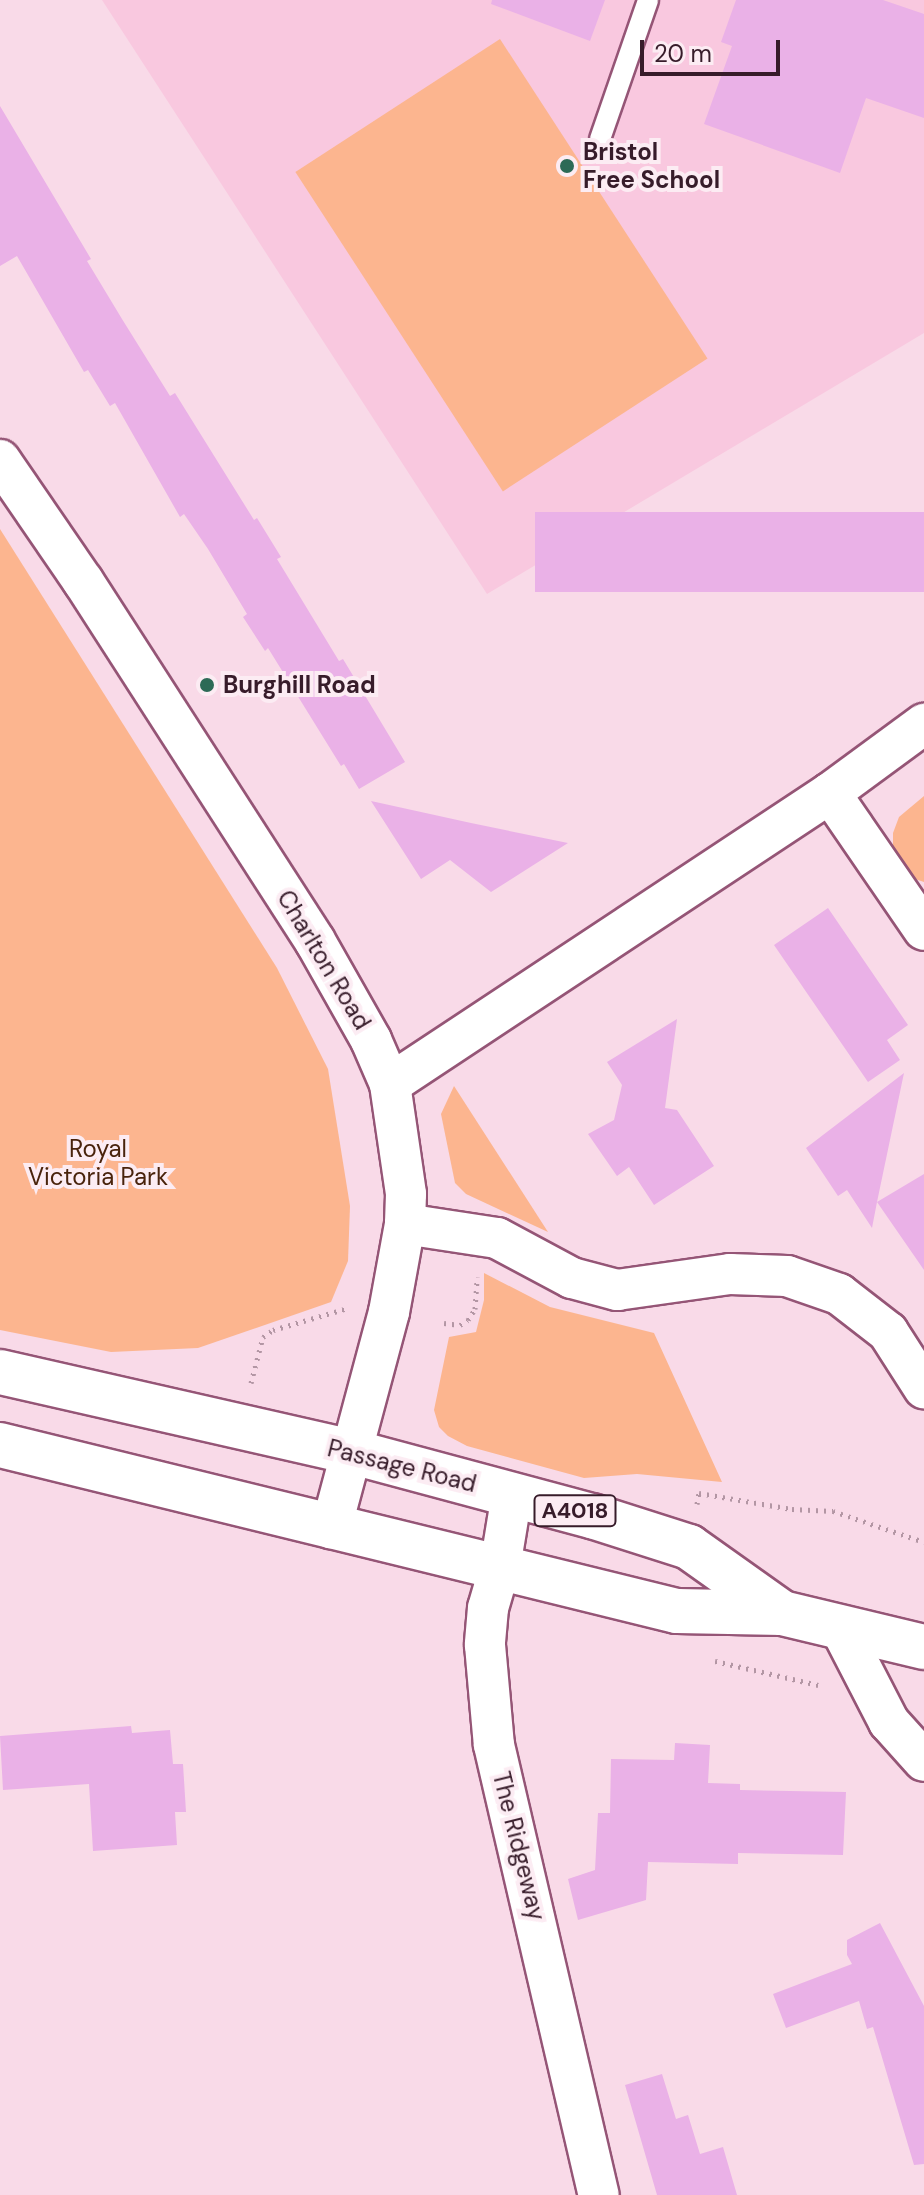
<!DOCTYPE html>
<style>
body{margin:0}
#map{position:relative;width:924px;height:2195px;overflow:hidden;background:#f9dae8;font-family:"DM Sans",sans-serif}
div>[style]{position:absolute}
.built>*{inset:0;background:#f9c8df}
.green>*{inset:0;background:#fcb58f;transform-origin:0 0}
.building>*{inset:0;background:#eab1e7;transform-origin:0 0}
.path>*{height:5px;margin-top:-2.5px;transform-origin:0;background:repeating-linear-gradient(90deg,#b396a4 0 2px,transparent 0 8px)}
.roads{filter:drop-shadow(2px 0 #955576) drop-shadow(-2px 0 #955576) drop-shadow(0 2px #955576) drop-shadow(0 -2px #955576)}
.lane>*{height:20px;margin:-10px;padding:0 10px;transform-origin:10px;border-radius:10px;background:#fff}
.street>*{height:40px;margin:-20px;padding:0 20px;transform-origin:20px;border-radius:20px;background:#fff}
.primary>*{height:44px;margin:-22px;padding:0 22px;transform-origin:22px;border-radius:22px;background:#fff}
.dots>*{width:22px;height:22px;translate:-50% -50%;box-sizing:border-box;border:4px solid #fcecf3;border-radius:50%}
span{translate:-50% -50%;white-space:nowrap;text-align:center;line-height:1.15;-webkit-text-stroke:8px #fcecf3;paint-order:stroke}
.shield-label span{padding:2px 6px;background:#fcecf3;border:2px solid;border-radius:6px;-webkit-text-stroke-width:0}
.shield-label{font-size:22px;color:#371c2a;font-weight:700}
.poi-label{font-size:24px;color:#371c2a;font-weight:700}
.left{translate:0 -50%;text-align:left}
.street-label{font-size:24px;color:#371c2a}
.park-label{font-size:24px;color:#49230c}
.scale{position:absolute;left:640px;top:40px;width:140px;height:36px;box-sizing:border-box;border:4px solid #371c2a;border-top:0;padding-left:10px;font-size:24px;line-height:28px;white-space:nowrap;color:#371c2a;-webkit-text-stroke:6px #fcecf3;paint-order:stroke}
</style>
<div id="map">
<div class="built">
<i style="clip-path:polygon(102px 0,924px 0,924px 333px,487px 594px)"></i>
</div>
<div class="green">
<i style="left:500px;top:39px;width:381px;height:244px;rotate:57deg"></i>
<i style="clip-path:polygon(0 529px,277px 968px,328px 1069px,350px 1206px,348px 1261px,331px 1302px,198px 1348px,111px 1352px,0 1330px)"></i>
<i style="clip-path:polygon(924px 796px,924px 882px,912px 878px,893px 850px,893px 833px,899px 817px)"></i>
<i style="clip-path:polygon(454px 1086px,548px 1232px,466px 1194px,455px 1183px,441px 1114px)"></i>
<i style="clip-path:polygon(484px 1273px,550px 1307px,654px 1333px,722px 1482px,637px 1474px,584px 1478px,467px 1446px,448px 1436px,439px 1427px,434px 1410px,449px 1337px,476px 1332px,484px 1300px)"></i>
</div>
<div class="building">
<i style="clip-path:polygon(492px 0,605px 0,590px 41px,491px 4px)"></i>
<i style="clip-path:polygon(736px 0,883px 0,924px 14px,924px 118px,866px 98px,840px 173px,704px 124px,732px 46px,721px 42px)"></i>
<i style="clip-path:polygon(0 106px,91px 259px,87px 261px,122px 319px,170px 396px,175px 393px,254px 520px,257px 518px,281px 557px,277px 559px,339px 661px,343px 659px,405px 762px,359px 789px,344px 764px,341px 766px,268px 648px,265px 651px,243px 617px,247px 614px,208px 549px,184px 514px,180px 517px,115px 403px,110px 406px,88px 370px,84px 372px,17px 256px,0 266px)"></i>
<i style="left:924px;top:512px;width:80px;height:389px;rotate:90deg"></i>
<i style="clip-path:polygon(371px 801px,471px 823px,568px 843px,491px 892px,450px 860px,421px 879px)"></i>
<i style="clip-path:polygon(828px 908px,908px 1025px,887px 1040px,900px 1060px,868px 1082px,774px 945px)"></i>
<i style="clip-path:polygon(677px 1019px,665px 1108px,677px 1110px,714px 1166px,654px 1205px,629px 1167px,617px 1176px,588px 1134px,614px 1120px,622px 1085px,607px 1062px)"></i>
<i style="clip-path:polygon(904px 1073px,877px 1202px,924px 1174px,924px 1270px,877px 1202px,872px 1228px,847px 1190px,838px 1196px,806px 1148px)"></i>
<i style="clip-path:polygon(131px 1726px,132px 1733px,170px 1730px,173px 1764px,183px 1764px,186px 1812px,175px 1812px,177px 1845px,93px 1851px,89px 1784px,3px 1790px,0 1736px)"></i>
<i style="clip-path:polygon(675px 1743px,710px 1745px,708px 1783px,740px 1784px,740px 1790px,846px 1792px,843px 1855px,738px 1853px,738px 1864px,648px 1862px,646px 1900px,578px 1920px,568px 1879px,595px 1870px,598px 1813px,610px 1813px,611px 1759px,674px 1760px)"></i>
<i style="clip-path:polygon(880px 1923px,924px 2006px,924px 2164px,914px 2165px,873px 2027px,867px 2029px,859px 2001px,786px 2028px,773px 1994px,852px 1964px,847px 1955px,847px 1940px)"></i>
<i style="clip-path:polygon(662px 2074px,676px 2119px,688px 2115px,700px 2154px,723px 2147px,737px 2195px,657px 2195px,625px 2085px)"></i>
</div>
<div class="path">
<i style="left:444px;top:1323px;width:16px;rotate:7deg"></i>
<i style="left:460px;top:1325px;width:9px;rotate:-32deg"></i>
<i style="left:468px;top:1320px;width:13px;rotate:-58deg"></i>
<i style="left:475px;top:1309px;width:32px;rotate:-86deg"></i>
<i style="left:251px;top:1383px;width:48px;rotate:-75.4deg"></i>
<i style="left:263px;top:1337px;width:12px;rotate:-35deg"></i>
<i style="left:273px;top:1330px;width:75px;rotate:-16.3deg"></i>
<i style="left:697px;top:1504px;width:11px;rotate:-80deg"></i>
<i style="left:699px;top:1493px;width:94px;rotate:9.8deg"></i>
<i style="left:792px;top:1509px;width:41px;rotate:2.8deg"></i>
<i style="left:833px;top:1511px;width:96px;rotate:18.8deg"></i>
<i style="left:715px;top:1661px;width:106px;rotate:13.1deg"></i>
</div>
<div class="roads">
<div class="lane">
<i style="left:600px;top:139px;width:147px;rotate:-70.9deg"></i>
</div>
<div class="street">
<i style="left:0;top:460px;width:147px;rotate:55.6deg"></i>
<i style="left:83px;top:581px;width:428px;rotate:57.2deg"></i>
<i style="left:315px;top:941px;width:114px;rotate:60.5deg"></i>
<i style="left:371px;top:1040px;width:48px;rotate:66.6deg"></i>
<i style="left:390px;top:1084px;width:111px;rotate:81.7deg"></i>
<i style="left:406px;top:1194px;width:30px;rotate:92deg"></i>
<i style="left:405px;top:1224px;width:89px;rotate:100.3deg"></i>
<i style="left:389px;top:1312px;width:224px;rotate:105deg"></i>
<i style="left:830px;top:793px;width:166px;rotate:55.5deg"></i>
<i style="left:390px;top:1084px;width:528px;rotate:-33.48deg"></i>
<i style="left:830px;top:793px;width:117px;rotate:-36.3deg"></i>
<i style="left:405px;top:1224px;width:93px;rotate:8.7deg"></i>
<i style="left:497px;top:1238px;width:85px;rotate:28.1deg"></i>
<i style="left:572px;top:1278px;width:47px;rotate:14.9deg"></i>
<i style="left:617px;top:1290px;width:114px;rotate:-8.1deg"></i>
<i style="left:730px;top:1274px;width:57px;rotate:2deg"></i>
<i style="left:787px;top:1276px;width:55px;rotate:19.1deg"></i>
<i style="left:839px;top:1294px;width:62px;rotate:37.8deg"></i>
<i style="left:888px;top:1332px;width:67px;rotate:57.3deg"></i>
<i style="left:512px;top:1494px;width:74px;rotate:99.3deg"></i>
<i style="left:500px;top:1567px;width:43px;rotate:106.3deg"></i>
<i style="left:488px;top:1608px;width:37px;rotate:95deg"></i>
<i style="left:485px;top:1645px;width:100px;rotate:84.9deg"></i>
<i style="left:494px;top:1745px;width:462px;rotate:76.9deg"></i>
<i style="left:841px;top:1629px;width:105px;rotate:62.7deg"></i>
<i style="left:889px;top:1722px;width:52px;rotate:48.1deg"></i>
</div>
<div class="primary">
<i style="left:0;top:1372px;width:358px;rotate:12.8deg"></i>
<i style="left:349px;top:1451px;width:252px;rotate:15deg"></i>
<i style="left:592px;top:1516px;width:102px;rotate:17.7deg"></i>
<i style="left:689px;top:1547px;width:114px;rotate:35.4deg"></i>
<i style="left:0;top:1445px;width:697px;rotate:13.78deg"></i>
<i style="left:677px;top:1611px;width:105px;rotate:1.1deg"></i>
<i style="left:782px;top:1613px;width:146px;rotate:13.5deg"></i>
</div>
</div>
<div class="dots">
<i style="left:567px;top:166px;background:#2d6a56"></i>
<i style="left:207px;top:685px;background:#2d6a56"></i>
</div>
<div class="shield-label">
<span style="left:575px;top:1511px">A4018</span>
</div>
<div class="poi-label">
<span class="left" style="left:583px;top:166px">Bristol<br>Free School</span>
<span class="left" style="left:223px;top:685px">Burghill Road</span>
</div>
<div class="street-label">
<span style="left:324px;top:960px;rotate:59deg">Charlton Road</span>
<span style="left:402px;top:1466px;rotate:14deg">Passage Road</span>
<span style="left:519px;top:1846px;rotate:76deg">The Ridgeway</span>
</div>
<div class="park-label">
<span style="left:98px;top:1163px">Royal<br>Victoria Park</span>
</div>
<div class="scale">20 m</div>
</div>
